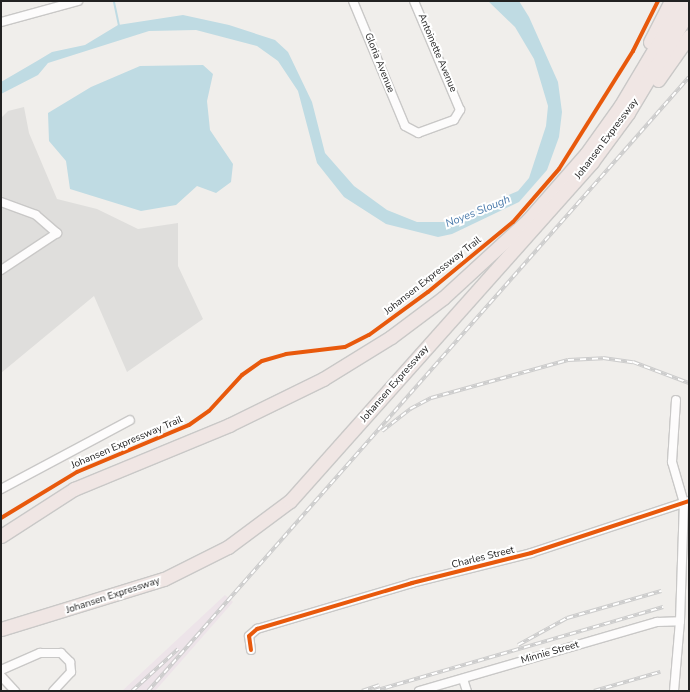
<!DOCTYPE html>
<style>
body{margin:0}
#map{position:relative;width:690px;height:692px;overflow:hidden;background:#f0eeeb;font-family:"Nunito Sans",sans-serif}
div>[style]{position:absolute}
.residential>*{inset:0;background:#dfdedc}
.industrial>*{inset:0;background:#ede4e9}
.water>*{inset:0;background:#bfdbe3}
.stream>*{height:2px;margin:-1px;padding:0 1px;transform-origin:1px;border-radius:1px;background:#bfdbe3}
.roads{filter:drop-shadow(1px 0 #c9c8c7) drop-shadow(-1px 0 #c9c8c7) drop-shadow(0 1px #c9c8c7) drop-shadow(0 -1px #c9c8c7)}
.minor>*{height:8px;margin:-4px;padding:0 4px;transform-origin:4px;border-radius:4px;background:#fdfcfc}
.trunk>*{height:13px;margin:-6.5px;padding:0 6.5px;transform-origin:6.5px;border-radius:6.5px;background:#f0e6e4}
.rail>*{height:3.5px;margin-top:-1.75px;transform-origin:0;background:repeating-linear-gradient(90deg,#fff 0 6px,#ccc 0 12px);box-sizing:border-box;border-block:1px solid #ccc}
.cycleway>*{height:4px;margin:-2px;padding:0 2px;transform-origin:2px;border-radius:2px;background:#e8590c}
span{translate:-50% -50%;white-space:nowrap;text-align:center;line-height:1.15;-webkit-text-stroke:4px #fff;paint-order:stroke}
.street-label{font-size:10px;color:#222}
.water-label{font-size:11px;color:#4a7aab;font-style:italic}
.frame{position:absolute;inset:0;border:2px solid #222;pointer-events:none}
</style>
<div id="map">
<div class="residential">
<i style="clip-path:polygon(24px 107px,29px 133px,57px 199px,97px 209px,138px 229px,178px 223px,178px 266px,203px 319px,127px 372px,94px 296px,1px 373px,1px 118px,8px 111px)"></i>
</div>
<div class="industrial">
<i style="clip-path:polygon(225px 595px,233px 602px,155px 691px,122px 691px)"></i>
</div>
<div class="water">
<i style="clip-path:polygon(488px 1px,519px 1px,529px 17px,558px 82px,562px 112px,559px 137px,547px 170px,519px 202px,452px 234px,438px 237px,386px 224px,344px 197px,317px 163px,298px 91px,278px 61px,257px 46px,196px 30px,149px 31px,48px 63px,38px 75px,1px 94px,1px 82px,37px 61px,52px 52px,85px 45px,118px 25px,183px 15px,229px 25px,275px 40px,288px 52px,312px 102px,325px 153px,354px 186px,387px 210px,417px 222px,447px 222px,518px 191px,529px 178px,546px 126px,548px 106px,534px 59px,515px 27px)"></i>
<i style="clip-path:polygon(203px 65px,213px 74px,207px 101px,210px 130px,233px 164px,231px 182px,216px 193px,197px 186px,176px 205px,141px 211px,70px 189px,66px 161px,49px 141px,48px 113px,91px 87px,140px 66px)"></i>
</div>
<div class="stream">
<i style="left:114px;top:2px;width:25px;rotate:78deg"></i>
</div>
<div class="roads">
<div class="minor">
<i style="left:353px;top:1px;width:135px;rotate:67.4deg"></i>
<i style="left:405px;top:126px;width:15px;rotate:28deg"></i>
<i style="left:418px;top:133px;width:38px;rotate:-20deg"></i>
<i style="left:454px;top:120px;width:12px;rotate:-59deg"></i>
<i style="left:460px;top:110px;width:118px;rotate:-112.9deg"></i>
<i style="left:1px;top:22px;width:80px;rotate:-15.3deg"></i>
<i style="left:1px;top:202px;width:37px;rotate:20deg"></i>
<i style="left:36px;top:215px;width:28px;rotate:41deg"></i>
<i style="left:57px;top:233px;width:67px;rotate:146.5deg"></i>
<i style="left:1px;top:489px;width:146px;rotate:-28.1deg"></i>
<i style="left:251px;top:650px;width:14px;rotate:-98deg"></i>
<i style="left:249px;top:636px;width:11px;rotate:-41deg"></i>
<i style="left:257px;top:629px;width:162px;rotate:-16.5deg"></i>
<i style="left:412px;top:583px;width:123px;rotate:-14.1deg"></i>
<i style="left:531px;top:553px;width:166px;rotate:-18.2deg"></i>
<i style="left:1px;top:670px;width:43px;rotate:-23.6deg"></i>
<i style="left:40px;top:653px;width:21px"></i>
<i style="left:61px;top:653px;width:13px;rotate:45deg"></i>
<i style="left:70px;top:662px;width:10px;rotate:84deg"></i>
<i style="left:71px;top:672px;width:26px;rotate:133deg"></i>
<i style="left:1px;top:676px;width:21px;rotate:47deg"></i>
<i style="left:463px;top:679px;width:13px;rotate:72deg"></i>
<i style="left:419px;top:691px;width:248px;rotate:-16.2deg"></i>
<i style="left:657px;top:622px;width:23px;rotate:-2deg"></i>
<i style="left:674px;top:691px;width:70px;rotate:-85.1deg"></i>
<i style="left:680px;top:621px;width:118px;rotate:-88.1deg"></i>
<i style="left:684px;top:503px;width:43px;rotate:-106.3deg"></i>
<i style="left:672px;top:462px;width:62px;rotate:-86.3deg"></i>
</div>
<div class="trunk">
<i style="left:650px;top:42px;width:46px;rotate:-62.9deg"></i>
<i style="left:658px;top:80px;width:54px;rotate:-54.8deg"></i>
<i style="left:1px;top:536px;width:87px;rotate:-32.8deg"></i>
<i style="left:74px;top:489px;width:168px;rotate:-22.4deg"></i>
<i style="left:229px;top:425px;width:105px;rotate:-26.1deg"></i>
<i style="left:323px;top:379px;width:80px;rotate:-31.7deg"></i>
<i style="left:391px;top:337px;width:65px;rotate:-36.9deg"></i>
<i style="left:443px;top:298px;width:115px;rotate:-42.5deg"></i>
<i style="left:528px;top:220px;width:88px;rotate:-48.7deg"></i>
<i style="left:586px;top:154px;width:60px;rotate:-54.5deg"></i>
<i style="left:621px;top:105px;width:121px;rotate:-59.2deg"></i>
<i style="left:1px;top:629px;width:170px;rotate:-17.1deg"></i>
<i style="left:164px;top:579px;width:72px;rotate:-26.6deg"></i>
<i style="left:228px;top:547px;width:77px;rotate:-36.6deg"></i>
<i style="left:290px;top:501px;width:454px;rotate:-48.3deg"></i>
<i style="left:592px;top:162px;width:61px;rotate:-53.7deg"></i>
<i style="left:628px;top:113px;width:119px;rotate:-59.1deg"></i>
</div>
</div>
<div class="rail">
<i style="left:382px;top:431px;width:36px;rotate:-38deg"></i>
<i style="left:410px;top:409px;width:24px;rotate:-28deg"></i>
<i style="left:431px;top:398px;width:142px;rotate:-15.5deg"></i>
<i style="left:568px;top:360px;width:35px;rotate:-3deg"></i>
<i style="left:603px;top:358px;width:30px;rotate:8deg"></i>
<i style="left:633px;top:362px;width:60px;rotate:20.6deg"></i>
<i style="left:518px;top:645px;width:56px;rotate:-28.9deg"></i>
<i style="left:567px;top:618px;width:98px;rotate:-16deg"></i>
<i style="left:132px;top:691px;width:62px;rotate:-42.4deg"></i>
<i style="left:148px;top:691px;width:818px;rotate:-48.62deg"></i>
<i style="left:362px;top:691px;width:18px;rotate:-19deg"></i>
<i style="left:374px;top:691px;width:301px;rotate:-16.2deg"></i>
<i style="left:594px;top:691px;width:69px;rotate:-16.1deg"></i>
</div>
<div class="cycleway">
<i style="left:1px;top:518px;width:89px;rotate:-31.2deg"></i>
<i style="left:77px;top:472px;width:121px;rotate:-22.8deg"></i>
<i style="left:189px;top:425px;width:24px;rotate:-35deg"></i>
<i style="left:209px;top:411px;width:49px;rotate:-47.5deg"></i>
<i style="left:242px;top:375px;width:24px;rotate:-35deg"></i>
<i style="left:262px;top:361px;width:25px;rotate:-16deg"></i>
<i style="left:286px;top:354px;width:59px;rotate:-6.8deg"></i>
<i style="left:345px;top:347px;width:27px;rotate:-27deg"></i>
<i style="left:369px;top:335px;width:73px;rotate:-36.1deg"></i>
<i style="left:428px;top:292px;width:110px;rotate:-39.5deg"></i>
<i style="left:513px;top:222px;width:70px;rotate:-49deg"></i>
<i style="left:559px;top:169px;width:139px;rotate:-57.9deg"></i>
<i style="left:633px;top:51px;width:56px;rotate:-63.4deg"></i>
<i style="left:251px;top:650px;width:14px;rotate:-98deg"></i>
<i style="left:249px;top:636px;width:11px;rotate:-41deg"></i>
<i style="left:257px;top:629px;width:162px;rotate:-16.5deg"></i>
<i style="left:412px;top:583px;width:123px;rotate:-14.1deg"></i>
<i style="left:531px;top:553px;width:166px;rotate:-18.2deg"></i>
</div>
<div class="street-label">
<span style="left:437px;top:53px;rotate:67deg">Antoinette Avenue</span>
<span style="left:379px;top:63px;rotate:68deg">Gloria Avenue</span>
<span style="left:607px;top:139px;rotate:-53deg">Johansen Expressway</span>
<span style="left:433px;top:276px;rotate:-38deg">Johansen Expressway Trail</span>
<span style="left:395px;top:384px;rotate:-49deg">Johansen Expressway</span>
<span style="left:127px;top:443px;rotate:-23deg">Johansen Expressway Trail</span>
<span style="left:483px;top:558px;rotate:-14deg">Charles Street</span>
<span style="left:113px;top:596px;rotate:-18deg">Johansen Expressway</span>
<span style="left:550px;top:653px;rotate:-16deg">Minnie Street</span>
</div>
<div class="water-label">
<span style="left:478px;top:212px;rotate:-22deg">Noyes Slough</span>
</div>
<div class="frame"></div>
</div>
